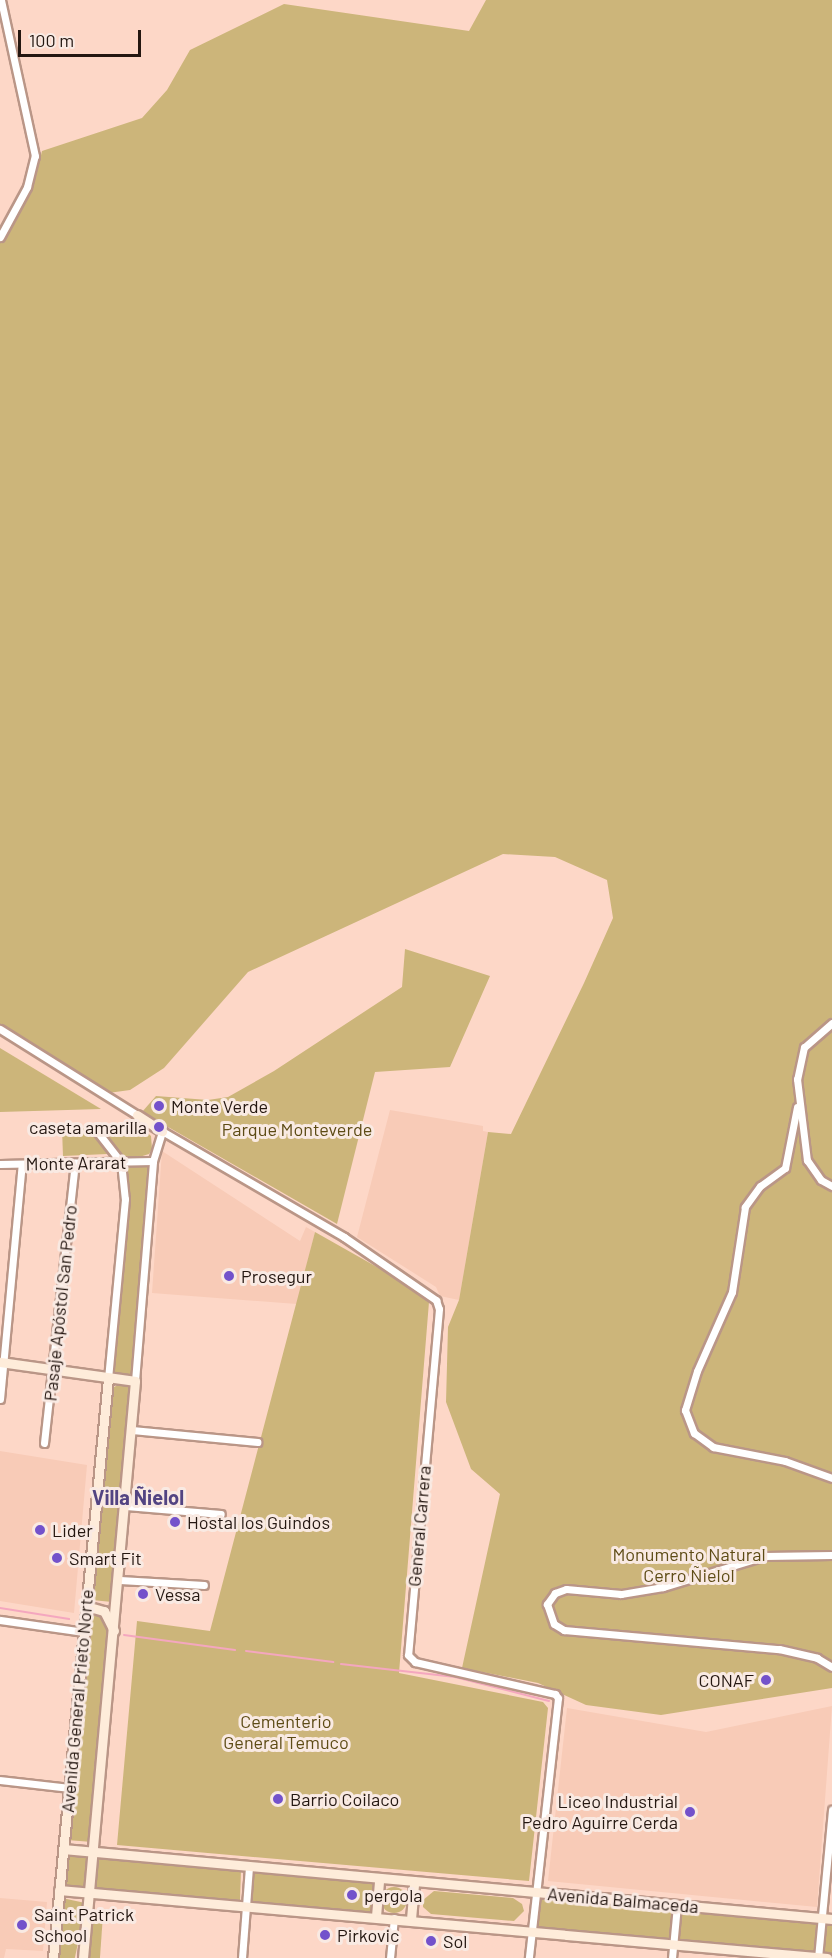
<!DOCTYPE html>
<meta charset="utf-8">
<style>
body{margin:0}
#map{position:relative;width:832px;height:1958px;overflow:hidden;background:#fdd7c7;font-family:Barlow,sans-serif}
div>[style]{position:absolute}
.built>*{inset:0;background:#f8cbb7}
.green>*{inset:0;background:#ccb57a;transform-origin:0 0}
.round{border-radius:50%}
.stream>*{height:2px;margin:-1px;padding:0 1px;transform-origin:1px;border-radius:1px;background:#f4a7bf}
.roads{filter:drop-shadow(2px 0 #ba9687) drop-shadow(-2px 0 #ba9687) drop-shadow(0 2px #ba9687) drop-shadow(0 -2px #ba9687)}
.street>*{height:7px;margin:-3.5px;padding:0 3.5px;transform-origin:3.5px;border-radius:3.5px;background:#fff}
.secondary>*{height:9px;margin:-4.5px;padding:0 4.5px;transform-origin:4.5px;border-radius:4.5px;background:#feecda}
.dots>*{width:16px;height:16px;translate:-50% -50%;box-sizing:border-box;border:3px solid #f9eae3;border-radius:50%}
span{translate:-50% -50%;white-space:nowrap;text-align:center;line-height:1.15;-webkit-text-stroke:6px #f9eae3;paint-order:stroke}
.poi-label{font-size:18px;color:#241711}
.left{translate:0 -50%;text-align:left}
.right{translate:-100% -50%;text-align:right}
.park-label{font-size:18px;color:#5d4b15}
.street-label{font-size:18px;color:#241711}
.neighbourhood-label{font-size:20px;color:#524482;font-weight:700}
.scale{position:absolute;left:18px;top:30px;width:123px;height:27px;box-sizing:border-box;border:3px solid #241711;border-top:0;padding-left:8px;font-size:18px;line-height:21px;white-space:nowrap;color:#241711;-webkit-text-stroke:4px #f9eae3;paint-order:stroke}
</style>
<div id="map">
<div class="built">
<i style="clip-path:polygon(390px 1110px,483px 1126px,483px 1131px,488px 1132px,459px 1300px,440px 1296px,436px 1287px,357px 1237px)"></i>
<i style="clip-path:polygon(162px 1151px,300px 1241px,306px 1227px,315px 1232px,297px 1304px,152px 1293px)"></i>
<i style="clip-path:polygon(0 1451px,87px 1465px,74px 1613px,0 1601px)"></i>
<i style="clip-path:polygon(832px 1706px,817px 1907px,548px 1881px,567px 1708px,706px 1732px)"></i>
<i style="clip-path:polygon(0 1898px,47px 1902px,43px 1951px,6px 1949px,4px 1958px,0 1958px)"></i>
</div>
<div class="green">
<i style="clip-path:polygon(486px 0,832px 0,832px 1688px,661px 1715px,586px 1705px,538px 1683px,462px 1668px,500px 1494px,471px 1469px,446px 1402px,448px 1327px,459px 1300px,488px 1132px,511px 1134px,584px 983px,613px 918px,607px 880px,555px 857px,503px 854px,248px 972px,164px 1068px,130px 1090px,101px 1094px,0 1025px,0 243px,36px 176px,42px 151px,142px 118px,167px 90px,190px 50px,284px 4px,469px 31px)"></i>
<i style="clip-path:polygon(405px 949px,490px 976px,450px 1067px,375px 1072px,337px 1224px,142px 1112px,156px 1096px,208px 1100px,228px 1097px,274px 1071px,402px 987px)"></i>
<i style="clip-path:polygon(0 1048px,101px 1109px,0 1112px)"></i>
<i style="clip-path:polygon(140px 1126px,151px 1136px,152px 1149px,149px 1154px,136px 1158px,120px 1155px,99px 1129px)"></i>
<i style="clip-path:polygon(87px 1128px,105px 1146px,107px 1154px,63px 1156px,62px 1129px)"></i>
<i style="clip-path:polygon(150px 1163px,132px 1378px,111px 1376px,124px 1165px)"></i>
<i style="clip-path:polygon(315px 1232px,414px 1288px,429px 1302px,399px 1673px,543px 1702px,548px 1708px,529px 1881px,117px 1845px,137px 1621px,210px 1631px)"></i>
<i style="clip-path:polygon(122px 1383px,132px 1390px,112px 1602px,92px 1600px,112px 1388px)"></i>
<i style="clip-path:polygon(91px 1610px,109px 1622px,92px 1842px,67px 1840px)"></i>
<i style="left:66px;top:1854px;width:24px;height:32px;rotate:5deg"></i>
<i style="clip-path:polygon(95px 1855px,241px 1870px,240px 1900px,93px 1890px)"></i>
<i style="left:252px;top:1867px;width:127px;height:38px;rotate:6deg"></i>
<i class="round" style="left:381px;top:1887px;width:26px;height:26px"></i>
<i style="clip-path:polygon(434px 1891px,513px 1898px,522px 1904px,524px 1911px,514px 1921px,431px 1914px,423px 1907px,423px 1900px)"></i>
<i style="left:539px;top:1897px;width:134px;height:30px;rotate:5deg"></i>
<i style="left:62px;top:1898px;width:25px;height:60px;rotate:12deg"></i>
<i style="left:681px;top:1910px;width:136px;height:31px;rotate:5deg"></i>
<i style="left:90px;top:1914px;width:13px;height:44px;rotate:4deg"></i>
<i style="clip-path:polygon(825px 1923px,832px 1924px,832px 1954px,823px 1953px)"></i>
</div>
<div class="stream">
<i style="left:0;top:1608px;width:70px;rotate:9.1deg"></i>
<i style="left:124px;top:1635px;width:112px;rotate:7.7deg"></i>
<i style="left:246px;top:1651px;width:88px;rotate:7.2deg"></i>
<i style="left:341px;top:1664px;width:115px;rotate:6.5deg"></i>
<i style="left:455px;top:1677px;width:97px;rotate:14.3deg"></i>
</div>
<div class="roads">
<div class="street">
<i style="left:0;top:237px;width:57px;rotate:-61.6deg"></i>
<i style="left:27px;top:187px;width:32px;rotate:-76deg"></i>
<i style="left:35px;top:156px;width:160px;rotate:-102.3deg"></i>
<i style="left:832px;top:1023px;width:37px;rotate:139deg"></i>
<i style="left:804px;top:1047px;width:33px;rotate:102deg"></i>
<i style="left:797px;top:1079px;width:82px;rotate:83deg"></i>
<i style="left:807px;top:1160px;width:24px;rotate:55deg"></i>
<i style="left:821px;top:1180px;width:13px;rotate:29deg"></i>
<i style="left:0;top:1029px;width:162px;rotate:32.1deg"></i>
<i style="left:797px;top:1107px;width:62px;rotate:101.1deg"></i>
<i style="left:785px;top:1168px;width:31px;rotate:144deg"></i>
<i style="left:760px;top:1186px;width:26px;rotate:126deg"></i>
<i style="left:745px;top:1207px;width:86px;rotate:98.7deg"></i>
<i style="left:732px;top:1292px;width:86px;rotate:113.9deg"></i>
<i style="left:697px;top:1371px;width:41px;rotate:107.1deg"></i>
<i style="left:685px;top:1410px;width:25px;rotate:69deg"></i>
<i style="left:694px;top:1433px;width:24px;rotate:36deg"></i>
<i style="left:713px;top:1447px;width:73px;rotate:11deg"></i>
<i style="left:785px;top:1461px;width:50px;rotate:19.9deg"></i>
<i style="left:96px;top:1130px;width:41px;rotate:52deg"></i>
<i style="left:121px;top:1162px;width:37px;rotate:84deg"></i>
<i style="left:125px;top:1199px;width:180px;rotate:95.4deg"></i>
<i style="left:0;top:1164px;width:153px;rotate:-1.1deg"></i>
<i style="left:135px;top:1381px;width:221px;rotate:-85.3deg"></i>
<i style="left:153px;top:1161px;width:31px;rotate:-73deg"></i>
<i style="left:162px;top:1131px;width:211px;rotate:30.2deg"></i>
<i style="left:344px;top:1237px;width:112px;rotate:34.4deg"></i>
<i style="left:436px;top:1300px;width:9px;rotate:72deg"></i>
<i style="left:439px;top:1309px;width:347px;rotate:95.1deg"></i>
<i style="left:408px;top:1655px;width:10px;rotate:45deg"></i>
<i style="left:415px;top:1662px;width:144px;rotate:12.9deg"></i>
<i style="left:555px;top:1694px;width:5px;rotate:53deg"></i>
<i style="left:558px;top:1698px;width:262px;rotate:96.4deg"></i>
<i style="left:0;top:1399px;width:236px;rotate:-84.7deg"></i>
<i style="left:132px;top:1430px;width:126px;rotate:5.5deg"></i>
<i style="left:44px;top:1443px;width:282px;rotate:-83.7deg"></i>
<i style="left:126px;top:1506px;width:95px;rotate:4.8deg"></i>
<i style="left:832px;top:1555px;width:67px;rotate:179.1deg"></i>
<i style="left:765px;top:1556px;width:107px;rotate:163.1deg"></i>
<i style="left:663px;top:1587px;width:43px;rotate:170.5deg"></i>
<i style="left:621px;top:1594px;width:55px;rotate:-174.8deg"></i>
<i style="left:566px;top:1589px;width:12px;rotate:160deg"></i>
<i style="left:555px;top:1593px;width:14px;rotate:126deg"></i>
<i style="left:547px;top:1604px;width:21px;rotate:71deg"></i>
<i style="left:554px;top:1624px;width:12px;rotate:31deg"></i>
<i style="left:564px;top:1630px;width:216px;rotate:5.1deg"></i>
<i style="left:779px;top:1649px;width:39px;rotate:13deg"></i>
<i style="left:817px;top:1658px;width:17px;rotate:31deg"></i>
<i style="left:120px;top:1580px;width:84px;rotate:3.4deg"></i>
<i style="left:0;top:1620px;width:85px;rotate:8.1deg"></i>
<i style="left:0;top:1780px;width:69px;rotate:6.6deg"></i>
<i style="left:242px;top:1958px;width:92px;rotate:-85.6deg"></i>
<i style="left:390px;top:1958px;width:40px;rotate:-84.3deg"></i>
<i style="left:672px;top:1958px;width:53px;rotate:-84.6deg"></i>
<i style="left:818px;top:1958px;width:149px;rotate:-84.6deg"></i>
</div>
<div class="secondary">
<i style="left:137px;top:1115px;width:30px;rotate:33deg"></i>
<i style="left:0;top:1362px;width:136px;rotate:8deg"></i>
<i style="left:135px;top:1381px;width:579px;rotate:95.15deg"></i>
<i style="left:86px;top:1606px;width:19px;rotate:16deg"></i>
<i style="left:104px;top:1611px;width:22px;rotate:63deg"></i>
<i style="left:63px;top:1849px;width:772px;rotate:5.2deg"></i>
<i style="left:59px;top:1890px;width:771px;rotate:5.06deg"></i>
<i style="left:376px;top:1916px;width:38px;rotate:-85deg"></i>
<i style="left:411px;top:1919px;width:38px;rotate:-85deg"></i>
<i style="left:53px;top:1958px;width:583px;rotate:-84.58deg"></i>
</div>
</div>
<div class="dots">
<i style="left:159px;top:1106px;background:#7352cb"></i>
<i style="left:159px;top:1127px;background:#7352cb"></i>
<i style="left:229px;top:1276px;background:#7352cb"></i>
<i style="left:175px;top:1522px;background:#7352cb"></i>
<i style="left:40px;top:1530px;background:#7352cb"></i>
<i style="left:57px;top:1558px;background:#7352cb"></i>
<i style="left:143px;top:1594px;background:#7352cb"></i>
<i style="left:766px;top:1680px;background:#7352cb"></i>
<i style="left:278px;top:1799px;background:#7352cb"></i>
<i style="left:690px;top:1812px;background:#7352cb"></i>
<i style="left:352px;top:1895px;background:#7352cb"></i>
<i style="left:22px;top:1925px;background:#7352cb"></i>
<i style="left:325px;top:1935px;background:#7352cb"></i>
<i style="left:431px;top:1941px;background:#7352cb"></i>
</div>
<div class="poi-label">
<span class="left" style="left:171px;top:1106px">Monte Verde</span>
<span class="right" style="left:147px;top:1127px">caseta amarilla</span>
<span class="left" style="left:241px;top:1276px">Prosegur</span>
<span class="left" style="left:187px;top:1522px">Hostal los Guindos</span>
<span class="left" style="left:52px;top:1530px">Lider</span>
<span class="left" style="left:69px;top:1558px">Smart Fit</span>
<span class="left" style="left:155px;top:1594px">Vessa</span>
<span class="right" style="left:754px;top:1680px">CONAF</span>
<span class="left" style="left:290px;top:1799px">Barrio Coilaco</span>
<span class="right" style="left:678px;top:1812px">Liceo Industrial<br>Pedro Aguirre Cerda</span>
<span class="left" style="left:364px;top:1895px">pergola</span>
<span class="left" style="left:34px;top:1925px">Saint Patrick<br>School</span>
<span class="left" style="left:337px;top:1935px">Pirkovic</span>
<span class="left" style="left:443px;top:1941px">Sol</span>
</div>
<div class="park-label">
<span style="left:297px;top:1129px">Parque Monteverde</span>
<span style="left:689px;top:1565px">Monumento Natural<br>Cerro Ñielol</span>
<span style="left:286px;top:1732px">Cementerio<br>General Temuco</span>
</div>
<div class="street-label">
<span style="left:76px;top:1163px;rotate:-1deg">Monte Ararat</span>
<span style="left:60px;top:1303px;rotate:-84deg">Pasaje Apóstol San Pedro</span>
<span style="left:419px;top:1526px;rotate:-85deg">General Carrera</span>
<span style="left:77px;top:1701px;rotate:-85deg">Avenida General Prieto Norte</span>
<span style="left:623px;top:1900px;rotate:5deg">Avenida Balmaceda</span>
</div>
<div class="neighbourhood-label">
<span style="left:138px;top:1497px">Villa Ñielol</span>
</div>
<div class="scale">100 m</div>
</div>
